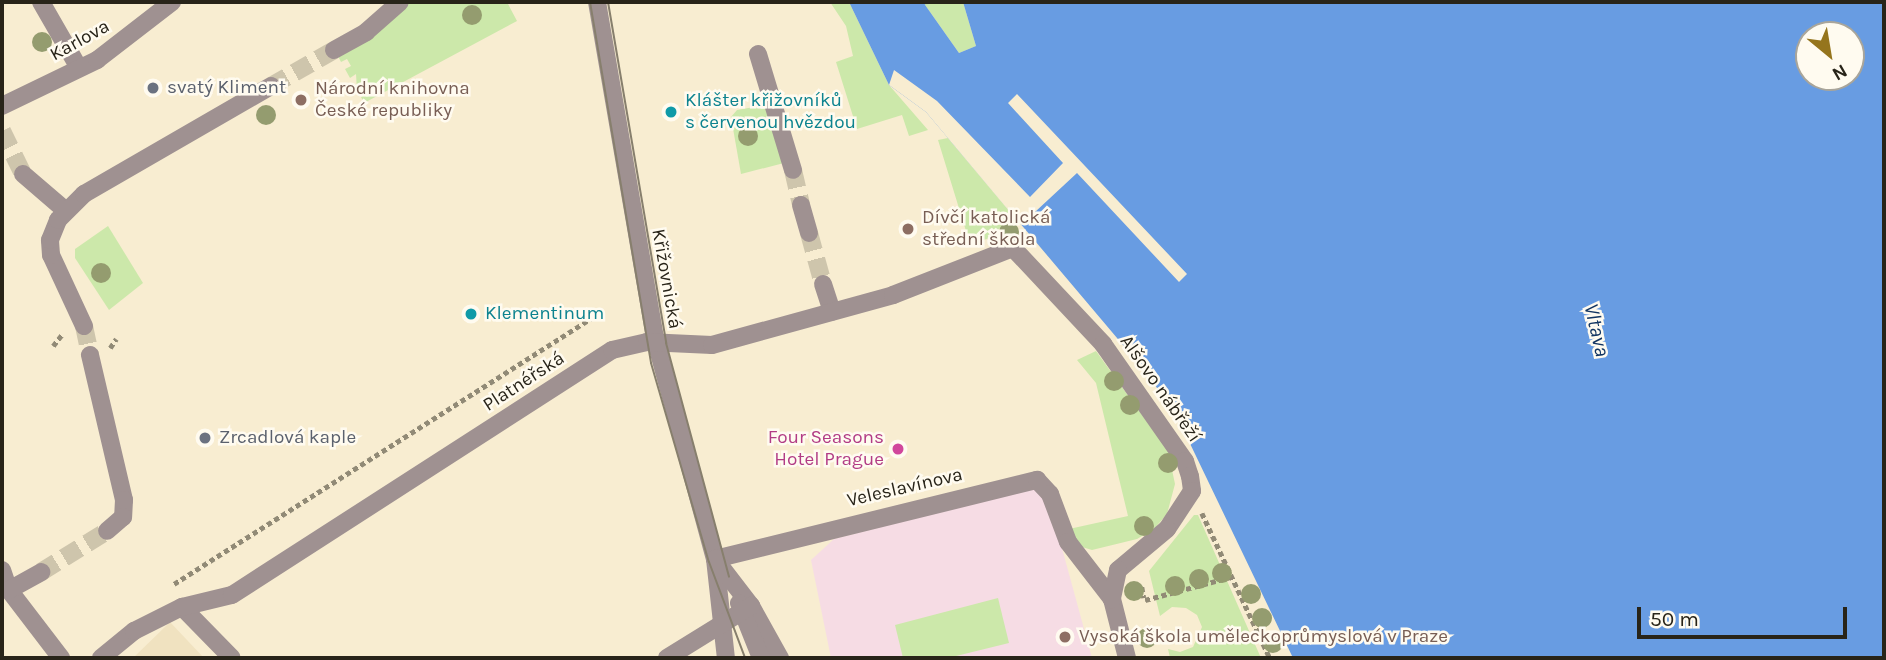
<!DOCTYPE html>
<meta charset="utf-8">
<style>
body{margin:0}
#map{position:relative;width:1886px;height:660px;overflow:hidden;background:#f8edd1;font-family:Karla,sans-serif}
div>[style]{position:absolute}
.built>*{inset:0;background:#f0e2c0}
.education>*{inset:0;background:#f6dce4}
.green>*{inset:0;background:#cce8aa}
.water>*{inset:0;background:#689ce2}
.pier>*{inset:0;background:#f8edd1}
.minor-tunnel>*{height:18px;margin-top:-9px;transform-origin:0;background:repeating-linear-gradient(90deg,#cec5ac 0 18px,transparent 0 27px)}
.path>*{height:4.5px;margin-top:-2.25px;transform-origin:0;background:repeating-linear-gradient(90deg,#918a76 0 5px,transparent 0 8.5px)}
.minor>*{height:18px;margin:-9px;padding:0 9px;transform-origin:9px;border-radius:9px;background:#9f9191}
.tram>*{height:2px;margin:-1px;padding:0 1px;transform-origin:1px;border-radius:1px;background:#877f6d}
.trees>*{width:20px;height:20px;margin:-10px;border-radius:50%;background:#949c6f}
.dots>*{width:19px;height:19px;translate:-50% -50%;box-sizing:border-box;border:4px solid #fffbf0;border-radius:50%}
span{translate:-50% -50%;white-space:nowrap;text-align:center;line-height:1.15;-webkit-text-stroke:5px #fffbf0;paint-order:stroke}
.street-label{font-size:19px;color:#282419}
.worship-label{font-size:19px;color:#5b616d}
.left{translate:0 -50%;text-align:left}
.education-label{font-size:19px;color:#785e54}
.culture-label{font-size:19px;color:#0d838f}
.hotel-label{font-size:19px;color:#b23c85}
.right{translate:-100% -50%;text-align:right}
.water-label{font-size:21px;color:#123562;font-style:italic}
.frame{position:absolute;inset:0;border:4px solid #282419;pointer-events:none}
.north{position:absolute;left:1795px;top:21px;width:70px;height:70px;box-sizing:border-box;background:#fffbf0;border:2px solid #a9a59a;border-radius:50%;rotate:150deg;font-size:19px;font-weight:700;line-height:28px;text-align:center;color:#282419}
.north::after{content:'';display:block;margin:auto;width:24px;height:32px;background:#95751d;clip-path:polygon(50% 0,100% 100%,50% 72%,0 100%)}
.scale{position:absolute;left:1637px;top:607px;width:210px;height:32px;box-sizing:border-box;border:4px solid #282419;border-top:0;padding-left:9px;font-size:21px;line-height:24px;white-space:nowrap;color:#282419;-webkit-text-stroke:5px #fffbf0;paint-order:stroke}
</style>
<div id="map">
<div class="built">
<i style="clip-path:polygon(170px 622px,204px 658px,133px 658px)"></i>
</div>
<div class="education">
<i style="clip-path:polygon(1029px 489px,1041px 491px,1051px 508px,1092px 658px,831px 658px,811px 560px,834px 539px)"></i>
</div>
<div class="green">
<i style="clip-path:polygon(409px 2px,507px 2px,517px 21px,364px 103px,361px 97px,367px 93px,363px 87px,357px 90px,356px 74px,350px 78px,345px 69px,351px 66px,347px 59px,341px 62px,338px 56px)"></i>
<i style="clip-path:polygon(830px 2px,849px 2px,889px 85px,928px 130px,909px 136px,902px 115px,857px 129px,836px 62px,853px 56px,846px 26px)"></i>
<i style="clip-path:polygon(923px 2px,963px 2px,976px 46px,959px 53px)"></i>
<i style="clip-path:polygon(765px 105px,784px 163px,741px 174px,731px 117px,737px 110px)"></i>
<i style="clip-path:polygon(948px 138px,1012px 214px,991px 238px,963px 245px,959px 234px,966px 231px,938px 140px)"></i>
<i style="clip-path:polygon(108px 226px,143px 283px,109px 310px,75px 258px,75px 249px)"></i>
<i style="clip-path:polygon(1096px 351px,1168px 451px,1175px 484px,1167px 514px,1154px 529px,1137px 539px,1092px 550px,1082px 547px,1069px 529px,1128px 516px,1096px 383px,1077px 360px)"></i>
<i style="clip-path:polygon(1194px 515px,1198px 515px,1261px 658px,1170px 658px,1168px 649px,1180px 652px,1193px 647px,1202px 627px,1197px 615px,1186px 608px,1172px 607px,1160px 616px,1149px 571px)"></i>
<i style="clip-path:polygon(998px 598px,1009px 643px,948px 658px,903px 658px,895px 625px)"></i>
</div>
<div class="water">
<i style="clip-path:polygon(evenodd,849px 2px,923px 2px,959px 53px,976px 46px,963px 2px,1884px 2px,1884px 658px,1293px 658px,1183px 429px,1150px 377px,926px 112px,889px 85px,849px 2px,1809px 35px,1851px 35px,1851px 77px,1809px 77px,1809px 35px)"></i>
</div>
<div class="pier">
<i style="clip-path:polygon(894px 70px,937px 101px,1030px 197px,1063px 163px,1008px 103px,1017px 94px,1187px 274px,1179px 282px,1077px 173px,1021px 225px,926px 112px,889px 85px)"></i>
</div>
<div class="minor-tunnel">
<i style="left:271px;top:86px;width:73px;rotate:-29.7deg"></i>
<i style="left:2px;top:131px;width:48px;rotate:64deg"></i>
<i style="left:793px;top:170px;width:36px;rotate:77deg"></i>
<i style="left:809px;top:233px;width:53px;rotate:74.6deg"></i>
<i style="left:84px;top:326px;width:30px;rotate:78deg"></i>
<i style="left:41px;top:572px;width:78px;rotate:-31.8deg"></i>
</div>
<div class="path">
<i style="left:53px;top:346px;width:16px;rotate:-52deg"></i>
<i style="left:110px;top:348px;width:11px;rotate:-56deg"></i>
<i style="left:1202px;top:513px;width:160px;rotate:64.9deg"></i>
<i style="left:174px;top:584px;width:495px;rotate:-32.5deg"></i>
<i style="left:1142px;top:587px;width:11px;rotate:80deg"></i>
<i style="left:1145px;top:600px;width:89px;rotate:-15deg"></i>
</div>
<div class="minor">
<i style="left:41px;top:2px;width:76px;rotate:60.1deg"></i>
<i style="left:597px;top:2px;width:345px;rotate:80.2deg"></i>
<i style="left:656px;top:342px;width:225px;rotate:74.8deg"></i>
<i style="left:715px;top:559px;width:100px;rotate:83.7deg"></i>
<i style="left:334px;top:50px;width:37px;rotate:-29deg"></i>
<i style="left:366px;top:32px;width:45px;rotate:-41.4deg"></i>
<i style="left:758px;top:54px;width:121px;rotate:73.2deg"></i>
<i style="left:2px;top:106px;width:106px;rotate:-25.8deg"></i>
<i style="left:97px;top:60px;width:95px;rotate:-37.7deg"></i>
<i style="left:23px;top:174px;width:55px;rotate:40.6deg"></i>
<i style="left:801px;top:205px;width:29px;rotate:74deg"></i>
<i style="left:823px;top:284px;width:29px;rotate:72deg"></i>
<i style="left:84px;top:326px;width:78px;rotate:-114.9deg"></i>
<i style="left:51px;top:255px;width:15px;rotate:-94deg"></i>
<i style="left:50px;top:240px;width:22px;rotate:-68deg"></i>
<i style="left:58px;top:220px;width:37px;rotate:-45deg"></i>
<i style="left:84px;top:194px;width:216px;rotate:-30deg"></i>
<i style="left:90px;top:355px;width:149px;rotate:76.8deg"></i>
<i style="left:124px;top:500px;width:17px;rotate:93deg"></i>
<i style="left:123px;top:517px;width:21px;rotate:139deg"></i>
<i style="left:715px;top:559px;width:332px;rotate:-13.8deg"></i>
<i style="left:1037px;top:480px;width:19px;rotate:47deg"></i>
<i style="left:1050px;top:494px;width:51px;rotate:69.4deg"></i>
<i style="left:1068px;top:542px;width:72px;rotate:52.3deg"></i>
<i style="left:1112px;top:599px;width:61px;rotate:75.7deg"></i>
<i style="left:715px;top:559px;width:59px;rotate:52.5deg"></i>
<i style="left:751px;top:606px;width:60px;rotate:60.9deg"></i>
<i style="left:2px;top:570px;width:21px;rotate:71deg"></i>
<i style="left:9px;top:590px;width:86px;rotate:52.6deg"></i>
<i style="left:9px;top:590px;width:37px;rotate:-29deg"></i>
<i style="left:739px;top:603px;width:59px;rotate:68.2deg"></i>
<i style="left:182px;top:607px;width:71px;rotate:45.6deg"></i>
<i style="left:101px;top:658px;width:43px;rotate:-39.3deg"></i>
<i style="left:134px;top:631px;width:54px;rotate:-26.6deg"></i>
<i style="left:182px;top:607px;width:51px;rotate:-13.5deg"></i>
<i style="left:232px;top:595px;width:452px;rotate:-32.8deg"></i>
<i style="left:612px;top:350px;width:36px;rotate:-13deg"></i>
<i style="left:647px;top:342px;width:65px;rotate:2.6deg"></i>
<i style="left:712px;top:345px;width:188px;rotate:-15.4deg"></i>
<i style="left:893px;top:295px;width:129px;rotate:-21.4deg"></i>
<i style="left:1013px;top:248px;width:132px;rotate:46.8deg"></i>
<i style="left:1103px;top:344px;width:143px;rotate:55deg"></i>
<i style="left:1185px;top:461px;width:16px;rotate:72deg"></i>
<i style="left:1190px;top:476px;width:15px;rotate:82deg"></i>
<i style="left:1192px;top:491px;width:45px;rotate:123.3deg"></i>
<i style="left:1167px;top:529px;width:64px;rotate:140.1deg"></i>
<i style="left:1118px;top:570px;width:30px;rotate:102deg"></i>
<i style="left:667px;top:658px;width:99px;rotate:-31.8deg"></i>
</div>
<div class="tram">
<i style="left:590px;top:2px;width:366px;rotate:80.4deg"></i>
<i style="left:651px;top:363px;width:207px;rotate:73.8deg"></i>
<i style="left:709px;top:562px;width:103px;rotate:69.4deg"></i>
<i style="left:608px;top:2px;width:346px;rotate:80.3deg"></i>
<i style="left:666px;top:343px;width:242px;rotate:74.9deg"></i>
</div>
<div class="trees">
<i style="left:472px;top:15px"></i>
<i style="left:42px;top:42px"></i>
<i style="left:266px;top:115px"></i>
<i style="left:748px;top:136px"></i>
<i style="left:1009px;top:232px"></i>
<i style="left:101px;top:273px"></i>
<i style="left:1114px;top:381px"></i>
<i style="left:1130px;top:405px"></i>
<i style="left:1168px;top:463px"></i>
<i style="left:1144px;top:526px"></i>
<i style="left:1222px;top:573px"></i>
<i style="left:1199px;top:579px"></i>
<i style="left:1175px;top:586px"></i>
<i style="left:1134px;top:591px"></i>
<i style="left:1251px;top:594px"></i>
<i style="left:1262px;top:618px"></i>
<i style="left:1147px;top:638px"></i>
<i style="left:1273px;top:643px"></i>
</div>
<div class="dots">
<i style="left:153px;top:88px;background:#6b7280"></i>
<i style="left:301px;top:100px;background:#8d6e63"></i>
<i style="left:671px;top:112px;background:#0f9aa8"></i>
<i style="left:908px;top:229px;background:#8d6e63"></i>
<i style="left:471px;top:314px;background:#0f9aa8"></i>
<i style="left:205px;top:438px;background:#6b7280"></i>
<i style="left:898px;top:449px;background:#d1479c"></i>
<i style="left:1065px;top:637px;background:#8d6e63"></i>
</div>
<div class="street-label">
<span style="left:80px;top:41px;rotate:-29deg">Karlova</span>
<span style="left:666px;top:279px;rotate:80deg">Křižovnická</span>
<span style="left:524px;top:382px;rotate:-33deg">Platnéřská</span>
<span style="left:1160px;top:389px;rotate:55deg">Alšovo nábřeží</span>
<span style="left:905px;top:488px;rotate:-13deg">Veleslavínova</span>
</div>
<div class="worship-label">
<span class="left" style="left:167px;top:88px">svatý Kliment</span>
<span class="left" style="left:219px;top:438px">Zrcadlová kaple</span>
</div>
<div class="education-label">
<span class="left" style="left:315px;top:100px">Národní knihovna<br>České republiky</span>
<span class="left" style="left:922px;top:229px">Dívčí katolická<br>střední škola</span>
<span class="left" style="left:1079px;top:637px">Vysoká škola uměleckoprůmyslová v Praze</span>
</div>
<div class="culture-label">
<span class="left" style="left:685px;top:112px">Klášter křižovníků<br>s červenou hvězdou</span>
<span class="left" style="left:485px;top:314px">Klementinum</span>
</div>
<div class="hotel-label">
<span class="right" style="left:884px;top:449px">Four Seasons<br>Hotel Prague</span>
</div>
<div class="water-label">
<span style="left:1597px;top:330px;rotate:77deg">Vltava</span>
</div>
<div class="frame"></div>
<div class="north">N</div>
<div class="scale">50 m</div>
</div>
